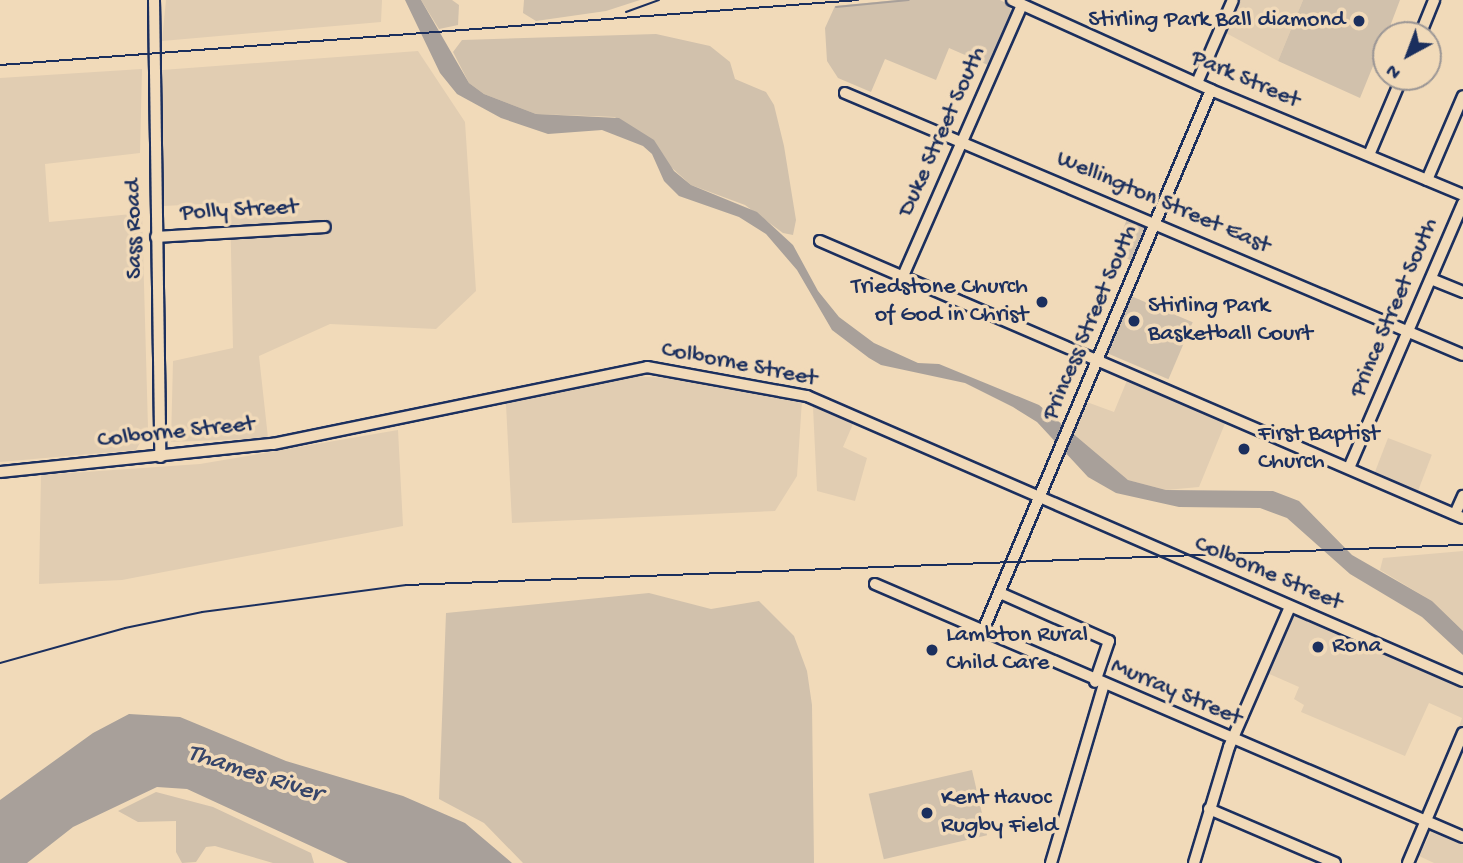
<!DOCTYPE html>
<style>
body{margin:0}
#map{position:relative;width:1463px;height:863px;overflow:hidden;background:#f1dab9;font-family:"Gochi Hand",sans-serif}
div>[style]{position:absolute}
.built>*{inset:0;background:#e1cdb2;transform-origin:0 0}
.green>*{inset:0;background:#d1c1ac;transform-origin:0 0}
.water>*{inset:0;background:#a8a09a}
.stream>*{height:2px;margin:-1px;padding:0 1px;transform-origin:1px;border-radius:1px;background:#a8a09a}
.roads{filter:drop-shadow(2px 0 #1b2f5e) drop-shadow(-2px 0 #1b2f5e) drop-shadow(0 2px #1b2f5e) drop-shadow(0 -2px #1b2f5e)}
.minor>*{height:10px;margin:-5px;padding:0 5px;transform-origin:5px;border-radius:5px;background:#f1dab9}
.rail>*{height:2px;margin:-1px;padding:0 1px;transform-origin:1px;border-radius:1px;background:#1b2f5e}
.dots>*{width:19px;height:19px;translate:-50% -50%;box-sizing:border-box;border:4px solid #f1dab9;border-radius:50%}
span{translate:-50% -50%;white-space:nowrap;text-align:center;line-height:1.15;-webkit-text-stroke:7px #f1dab9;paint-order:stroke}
.poi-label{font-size:24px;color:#1b2f5e}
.right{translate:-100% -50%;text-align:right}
.left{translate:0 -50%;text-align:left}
.street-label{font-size:24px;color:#1b2f5e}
.water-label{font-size:26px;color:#37466a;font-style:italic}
.north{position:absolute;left:1372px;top:21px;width:70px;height:70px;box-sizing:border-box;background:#f1dab9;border:2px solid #9b9695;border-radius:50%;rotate:221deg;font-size:19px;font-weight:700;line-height:28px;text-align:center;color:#1b2f5e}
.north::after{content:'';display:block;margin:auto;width:24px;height:32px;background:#1b2f5e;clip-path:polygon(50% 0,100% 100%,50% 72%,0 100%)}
</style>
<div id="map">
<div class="built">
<i style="clip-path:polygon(166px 0,382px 0,381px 22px,162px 41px)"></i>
<i style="clip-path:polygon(1237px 0,1303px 0,1278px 61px,1226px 33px)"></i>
<i style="clip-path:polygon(418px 51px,465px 122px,476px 291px,436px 329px,330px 324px,259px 356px,268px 438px,171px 442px,173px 361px,233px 348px,230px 203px,162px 206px,162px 70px)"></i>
<i style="clip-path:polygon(142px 69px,140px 153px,45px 164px,49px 222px,142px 213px,148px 428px,136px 450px,0 462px,0 78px)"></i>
<i style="clip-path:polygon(624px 376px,698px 379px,802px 400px,797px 476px,775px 511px,512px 523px,506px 404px)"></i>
<i style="clip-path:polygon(1128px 378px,1226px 421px,1199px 487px,1166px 490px,1128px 480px,1071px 435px,1084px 401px,1114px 412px)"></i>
<i style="clip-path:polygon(813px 407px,853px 424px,843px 447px,867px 458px,855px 501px,817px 491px)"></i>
<i style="clip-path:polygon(398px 430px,403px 526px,122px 580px,39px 584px,41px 475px,200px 464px)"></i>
<i style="left:1388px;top:438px;width:47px;height:41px;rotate:21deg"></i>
<i style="clip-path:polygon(1463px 551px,1463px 631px,1432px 601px,1380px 570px,1383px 558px)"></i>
<i style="clip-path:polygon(1294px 615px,1463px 689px,1463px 741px,1455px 738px,1462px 718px,1429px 703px,1405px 756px,1301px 712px,1304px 705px,1294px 699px,1299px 687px,1267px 673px)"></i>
<i style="clip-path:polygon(1431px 832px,1463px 845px,1463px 863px,1434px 863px,1419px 856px)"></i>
</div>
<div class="green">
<i style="clip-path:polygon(421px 0,452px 0,459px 5px,458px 25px,439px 29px)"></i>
<i style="clip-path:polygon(524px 0,640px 0,606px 11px,536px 21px,523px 13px)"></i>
<i style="clip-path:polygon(897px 0,1000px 0,1010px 5px,1011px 14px,988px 65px,949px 48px,936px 80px,885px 59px,871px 92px,838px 78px,827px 61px,825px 28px,835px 6px)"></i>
<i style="clip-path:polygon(1303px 0,1400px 0,1389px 29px,1402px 35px,1386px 35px,1386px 45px,1382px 44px,1360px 98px,1278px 61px)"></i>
<i style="clip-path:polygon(656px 34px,710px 46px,730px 62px,735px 79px,766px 92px,774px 105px,784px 146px,796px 220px,793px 235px,783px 233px,745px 205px,691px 185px,615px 117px,536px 114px,484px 94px,469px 83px,453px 52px,462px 40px)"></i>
<i style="left:1127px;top:219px;width:22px;height:37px;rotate:21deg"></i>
<i style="left:1131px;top:296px;width:67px;height:62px;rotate:23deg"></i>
<i style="clip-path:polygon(649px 593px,711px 609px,759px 601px,794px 636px,807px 671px,812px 705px,814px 863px,523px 863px,484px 823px,439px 799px,446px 613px)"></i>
<i style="left:972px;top:770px;width:67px;height:106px;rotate:77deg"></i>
<i style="clip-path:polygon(156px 792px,213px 807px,311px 853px,314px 863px,273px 863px,215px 846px,206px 847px,196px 862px,182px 863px,176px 852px,176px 821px,138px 822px,118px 811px)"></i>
</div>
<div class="water">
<i style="clip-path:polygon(405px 0,421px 0,469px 83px,484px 94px,536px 114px,619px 118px,654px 140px,674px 171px,691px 185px,757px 212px,793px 245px,818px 291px,839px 317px,874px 343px,918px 363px,939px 364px,1039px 405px,1128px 480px,1166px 490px,1273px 491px,1299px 501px,1352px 555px,1432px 601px,1463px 631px,1463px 655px,1422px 617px,1350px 574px,1287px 518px,1260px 508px,1179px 507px,1116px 493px,1088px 477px,1037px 422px,1013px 407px,965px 383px,881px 365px,869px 358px,832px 330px,797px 270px,766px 234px,739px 217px,679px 196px,664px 181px,652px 154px,643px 146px,602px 130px,548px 134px,501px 118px,457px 94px,440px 73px)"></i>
<i style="clip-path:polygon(129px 714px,180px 717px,286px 761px,403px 796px,465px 823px,512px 863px,348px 863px,187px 789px,157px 787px,73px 827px,27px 863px,0 863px,0 800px,93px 733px)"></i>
</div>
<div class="stream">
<i style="left:836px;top:7px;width:73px;rotate:-5.5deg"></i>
</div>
<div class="roads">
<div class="minor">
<i style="left:154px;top:0;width:457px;rotate:89.2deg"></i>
<i style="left:1012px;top:0;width:218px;rotate:24.3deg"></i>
<i style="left:1211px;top:90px;width:273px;rotate:22.6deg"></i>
<i style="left:1420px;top:35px;width:38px;rotate:-68deg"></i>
<i style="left:1197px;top:83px;width:90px;rotate:-66.6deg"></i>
<i style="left:845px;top:93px;width:671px;rotate:22.97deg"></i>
<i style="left:1369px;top:155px;width:85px;rotate:-67.1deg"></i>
<i style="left:1427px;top:180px;width:91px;rotate:-66.8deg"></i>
<i style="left:156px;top:237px;width:169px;rotate:-3.4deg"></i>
<i style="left:820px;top:241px;width:700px;rotate:23.31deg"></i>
<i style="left:903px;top:276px;width:296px;rotate:-66.3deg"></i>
<i style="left:1431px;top:279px;width:35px;rotate:22deg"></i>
<i style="left:1349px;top:468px;width:288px;rotate:-66.7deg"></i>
<i style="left:0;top:472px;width:274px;rotate:-5.9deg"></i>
<i style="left:273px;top:444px;width:382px;rotate:-11.6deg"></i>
<i style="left:647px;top:367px;width:163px;rotate:10.3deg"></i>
<i style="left:807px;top:396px;width:715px;rotate:23.48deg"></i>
<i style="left:1455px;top:514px;width:20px;rotate:-66deg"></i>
<i style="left:875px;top:584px;width:640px;rotate:23.28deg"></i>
<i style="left:1000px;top:593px;width:119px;rotate:23.8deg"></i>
<i style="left:1109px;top:641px;width:43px;rotate:108.9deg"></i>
<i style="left:982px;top:633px;width:589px;rotate:-67.13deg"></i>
<i style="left:1209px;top:809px;width:137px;rotate:23.2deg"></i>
<i style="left:1051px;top:863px;width:187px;rotate:-73.5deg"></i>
<i style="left:1194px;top:863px;width:121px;rotate:-73.2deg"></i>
<i style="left:1229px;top:747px;width:153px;rotate:-66.5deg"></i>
<i style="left:1408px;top:863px;width:141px;rotate:-67.1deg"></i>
</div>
</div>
<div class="rail">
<i style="left:626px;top:12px;width:35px;rotate:-20deg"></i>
<i style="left:0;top:65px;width:860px;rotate:-4.33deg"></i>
<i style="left:0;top:663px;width:130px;rotate:-15.6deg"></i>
<i style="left:125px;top:628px;width:79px;rotate:-11.7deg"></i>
<i style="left:202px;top:612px;width:206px;rotate:-7.5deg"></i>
<i style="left:406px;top:585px;width:1058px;rotate:-2.17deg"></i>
</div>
<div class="dots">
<i style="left:1359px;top:21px;background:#1b2f5e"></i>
<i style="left:1042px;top:302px;background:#1b2f5e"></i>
<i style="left:1134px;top:321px;background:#1b2f5e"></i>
<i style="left:1244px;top:449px;background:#1b2f5e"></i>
<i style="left:1318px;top:647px;background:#1b2f5e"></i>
<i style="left:932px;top:650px;background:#1b2f5e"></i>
<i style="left:927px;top:813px;background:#1b2f5e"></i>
</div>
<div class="poi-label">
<span class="right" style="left:1345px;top:21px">Stirling Park Ball diamond</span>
<span class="right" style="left:1028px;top:302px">Triedstone Church<br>of God in Christ</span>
<span class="left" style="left:1148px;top:321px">Stirling Park<br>Basketball Court</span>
<span class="left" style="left:1258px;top:449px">First Baptist<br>Church</span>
<span class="left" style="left:946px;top:650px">Lambton Rural<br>Child Care</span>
<span class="left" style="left:1332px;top:647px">Rona</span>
<span class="left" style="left:941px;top:813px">Kent Havoc<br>Rugby Field</span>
</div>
<div class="street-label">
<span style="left:1245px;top:80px;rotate:23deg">Park Street</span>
<span style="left:943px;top:132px;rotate:-66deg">Duke Street South</span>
<span style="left:1163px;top:203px;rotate:23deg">Wellington Street East</span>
<span style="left:239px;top:211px;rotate:-3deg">Polly Street</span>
<span style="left:135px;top:229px;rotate:-91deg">Sass Road</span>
<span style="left:1395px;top:308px;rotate:-67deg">Prince Street South</span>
<span style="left:1091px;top:323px;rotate:-67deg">Princess Street South</span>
<span style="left:739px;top:365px;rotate:11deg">Colborne Street</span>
<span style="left:176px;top:433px;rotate:-6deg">Colborne Street</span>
<span style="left:1268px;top:574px;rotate:23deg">Colborne Street</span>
<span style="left:1176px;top:693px;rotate:23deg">Murray Street</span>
</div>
<div class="water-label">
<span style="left:254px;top:775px;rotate:18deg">Thames River</span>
</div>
<div class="north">N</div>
</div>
